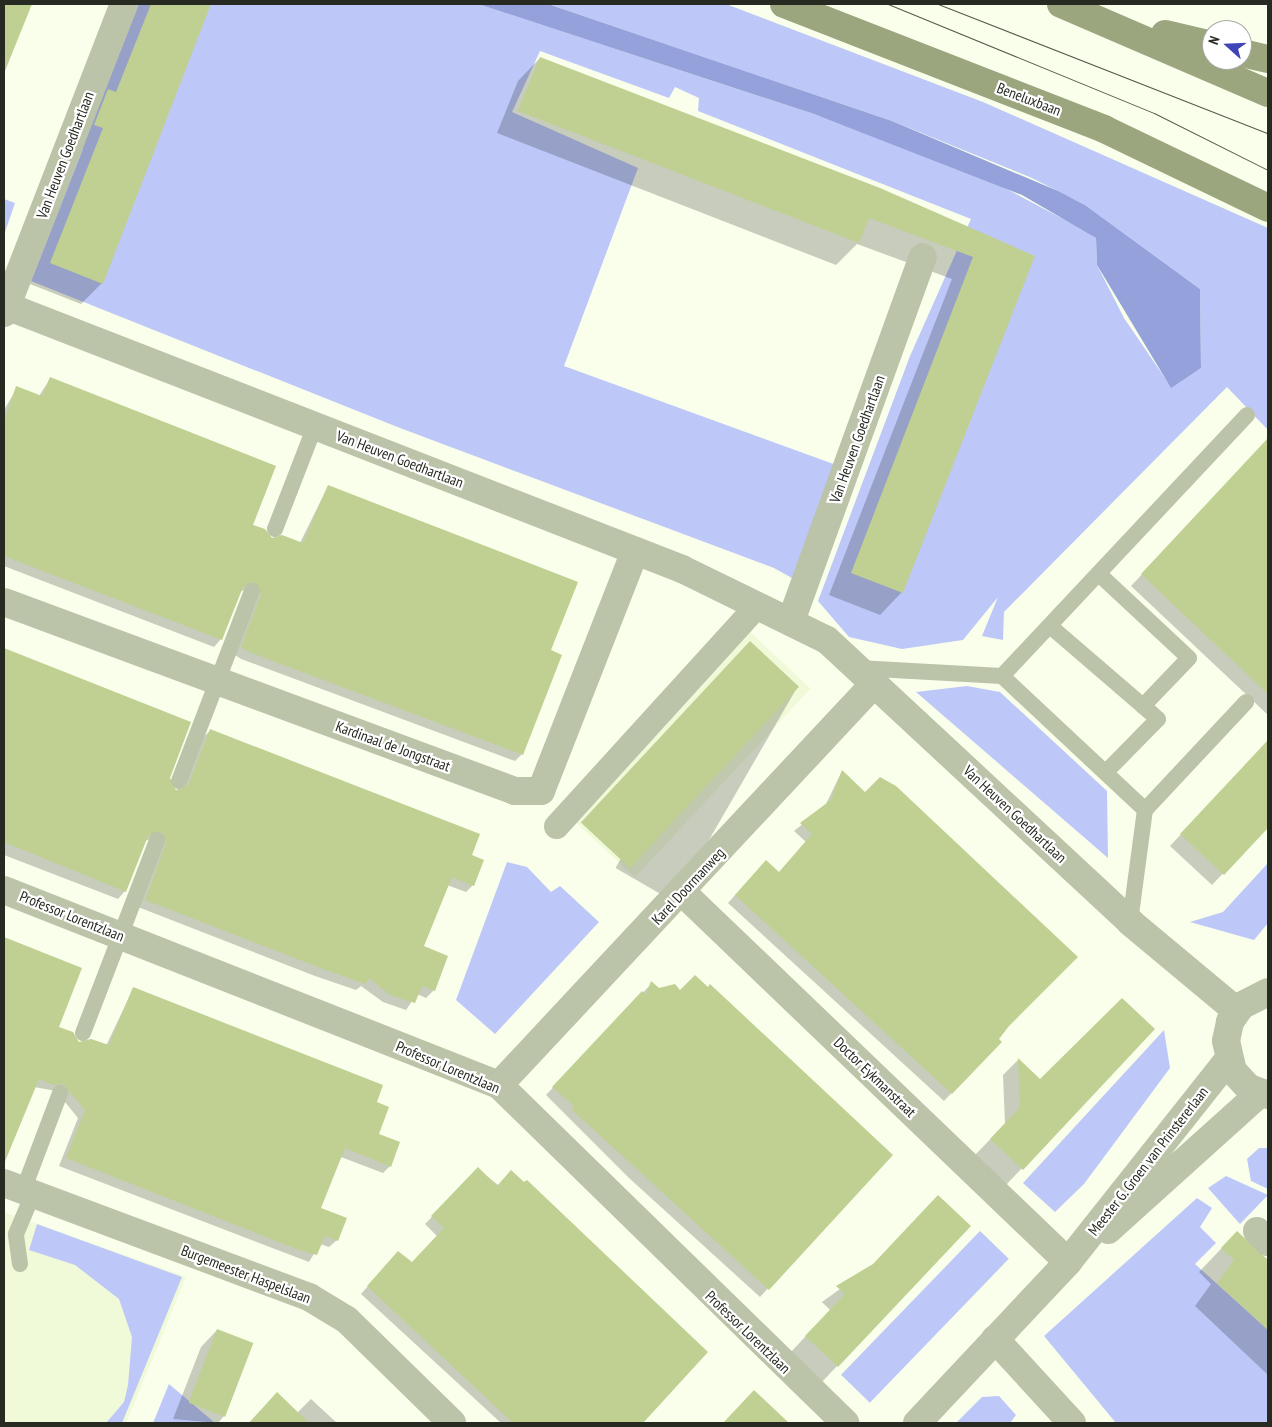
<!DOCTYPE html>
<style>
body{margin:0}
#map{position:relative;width:1272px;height:1427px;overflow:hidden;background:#f9ffeb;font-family:"PT Sans Narrow",sans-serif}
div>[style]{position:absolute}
.built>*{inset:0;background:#f0fad9;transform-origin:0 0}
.green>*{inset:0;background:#bdc8f8;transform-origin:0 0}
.water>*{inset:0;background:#95a1da}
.shadow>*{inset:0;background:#0003;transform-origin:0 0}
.building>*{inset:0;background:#bfd092;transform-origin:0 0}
.service>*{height:16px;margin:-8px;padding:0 8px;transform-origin:8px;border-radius:8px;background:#bbc3a8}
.pedestrian>*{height:25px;margin:-12.5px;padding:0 12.5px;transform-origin:12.5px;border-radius:12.5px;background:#bbc3a8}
.minor>*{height:28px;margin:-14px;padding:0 14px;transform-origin:14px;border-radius:14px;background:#bbc3a8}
.tertiary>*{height:28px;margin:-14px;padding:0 14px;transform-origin:14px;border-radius:14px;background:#bbc3a8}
.secondary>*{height:28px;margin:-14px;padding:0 14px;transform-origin:14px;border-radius:14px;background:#9ba67f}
.tram>*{height:1px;margin:-0.5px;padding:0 0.5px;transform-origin:0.5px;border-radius:0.5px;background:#575b4f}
span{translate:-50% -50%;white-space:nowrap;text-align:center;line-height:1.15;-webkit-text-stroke:4.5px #fff;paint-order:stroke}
.street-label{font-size:15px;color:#272a21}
.frame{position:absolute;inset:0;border:5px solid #272a21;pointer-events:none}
.north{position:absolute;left:1202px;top:20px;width:50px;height:50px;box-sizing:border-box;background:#fff;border:1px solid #a9aaa6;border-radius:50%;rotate:290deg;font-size:14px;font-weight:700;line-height:20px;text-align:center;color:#272a21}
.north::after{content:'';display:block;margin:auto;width:18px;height:22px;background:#3f44b9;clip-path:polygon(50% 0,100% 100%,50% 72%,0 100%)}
</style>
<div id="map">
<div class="built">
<i style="left:750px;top:632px;width:83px;height:258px;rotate:43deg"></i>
<i style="clip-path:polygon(4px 1212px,186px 1277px,126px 1423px,4px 1423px)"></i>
</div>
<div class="green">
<i style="clip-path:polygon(119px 4px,478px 4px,814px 114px,988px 179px,1084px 230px,1096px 238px,1097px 265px,1124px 318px,1171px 387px,1201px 368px,1200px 289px,1085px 205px,1032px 178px,892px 121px,548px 4px,726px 4px,983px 102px,1268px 228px,1268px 430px,1227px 387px,1004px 612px,1003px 640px,982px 636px,998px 597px,963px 640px,902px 649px,849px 637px,818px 601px,910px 356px,971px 219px,698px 111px,699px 98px,675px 87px,669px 98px,540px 51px,512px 112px,638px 168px,564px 366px,839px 466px,799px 582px,774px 568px,400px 428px,21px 277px)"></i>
<i style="clip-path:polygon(4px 199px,15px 203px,4px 235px)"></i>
<i style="clip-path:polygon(967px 686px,1000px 692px,1107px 791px,1108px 858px,916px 692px)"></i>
<i style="clip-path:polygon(507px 862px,527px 867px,551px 892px,560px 886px,599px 922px,495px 1034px,456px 1000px)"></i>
<i style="clip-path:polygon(1268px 863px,1268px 923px,1254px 940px,1190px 922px,1223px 912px)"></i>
<i style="clip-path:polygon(1164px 1030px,1170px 1068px,1084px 1184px,1055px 1212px,1023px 1183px)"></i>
<i style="clip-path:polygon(1259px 1148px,1268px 1148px,1268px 1189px,1251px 1181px,1247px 1159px)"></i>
<i style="clip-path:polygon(1226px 1176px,1268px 1195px,1240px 1224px,1208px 1188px)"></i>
<i style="clip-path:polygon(1197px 1198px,1212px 1208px,1200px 1227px,1216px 1243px,1195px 1264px,1268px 1330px,1268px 1423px,1116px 1423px,1044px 1336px)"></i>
<i style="clip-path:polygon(37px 1224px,182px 1277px,122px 1423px,106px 1423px,124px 1402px,128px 1385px,132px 1337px,119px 1299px,75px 1265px,29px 1250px)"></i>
<i style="left:980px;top:1231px;width:40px;height:200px;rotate:44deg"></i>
<i style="clip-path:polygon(169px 1384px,215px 1423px,153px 1423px)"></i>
<i style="clip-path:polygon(999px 1396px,1016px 1415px,1010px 1423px,956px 1423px,982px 1397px)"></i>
</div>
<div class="water">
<i style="clip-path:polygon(478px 4px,548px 4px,892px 121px,1058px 191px,1085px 205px,1200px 289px,1201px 368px,1171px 388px,1097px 265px,1096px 238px,1022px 195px,814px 114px)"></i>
</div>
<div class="shadow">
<i style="clip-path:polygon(4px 4px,29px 4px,4px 66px)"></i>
<i style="clip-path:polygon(139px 4px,210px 4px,102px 283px,81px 304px,30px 284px,83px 149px,74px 146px,103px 95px)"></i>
<i style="clip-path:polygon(540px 58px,1033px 256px,902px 592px,880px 615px,829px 595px,952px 279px,857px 244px,836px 265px,497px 133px,518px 81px)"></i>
<i style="clip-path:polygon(50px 379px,271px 540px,300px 543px,328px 486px,549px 651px,522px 754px,515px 761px,241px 659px,235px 655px,248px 588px,240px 592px,221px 639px,214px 647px,4px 566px,4px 410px,17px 388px,39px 396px)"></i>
<i style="clip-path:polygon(1268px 440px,1268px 715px,1131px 586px)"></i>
<i style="clip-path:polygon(4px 651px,189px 723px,168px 778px,174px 792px,183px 788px,202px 738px,210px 731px,470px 856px,473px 885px,466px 892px,447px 885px,423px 947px,434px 990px,426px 998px,417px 994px,406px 1010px,383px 1002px,361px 986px,356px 990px,315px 976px,138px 907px,153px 838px,145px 841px,125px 891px,118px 899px,4px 855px)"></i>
<i style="left:739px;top:654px;width:67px;height:247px;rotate:30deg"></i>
<i style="clip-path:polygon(1268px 741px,1268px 826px,1212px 885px,1170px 846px)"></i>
<i style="clip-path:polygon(842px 771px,1000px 1042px,944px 1101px,728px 903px,766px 861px,779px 873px,806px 842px,794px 831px,825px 806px)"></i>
<i style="clip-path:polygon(4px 939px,80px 969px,57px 1028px,78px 1044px,106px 1046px,133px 989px,375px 1103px,377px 1135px,390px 1166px,383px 1173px,341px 1157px,319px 1209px,337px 1240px,329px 1247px,320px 1244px,309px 1262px,59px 1166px,78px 1118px,56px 1091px,34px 1087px,7px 1145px,4px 1144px)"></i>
<i style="clip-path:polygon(652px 983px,658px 989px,680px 991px,891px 1155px,760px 1297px,629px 1178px,546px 1095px)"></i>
<i style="clip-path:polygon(1154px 1029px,1006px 1185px,975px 1155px,1005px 1124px,1003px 1075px,1018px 1060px,1040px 1081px)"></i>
<i style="clip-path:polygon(478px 1169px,707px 1352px,641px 1423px,501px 1423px,361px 1294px,391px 1260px,412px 1263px,437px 1236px,425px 1224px)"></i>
<i style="clip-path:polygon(1237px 1232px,1268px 1262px,1268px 1375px,1195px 1306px,1211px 1284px,1199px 1272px)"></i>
<i style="clip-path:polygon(872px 1266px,837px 1366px,822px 1382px,791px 1352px,830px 1310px,822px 1302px)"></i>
<i style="clip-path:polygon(217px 1330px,251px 1343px,224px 1416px,218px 1423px,173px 1419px,201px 1347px)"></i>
<i style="clip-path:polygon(311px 1399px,337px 1423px,249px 1423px,261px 1410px,297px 1413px)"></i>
<i style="clip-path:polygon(739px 1407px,785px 1422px,724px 1423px)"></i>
</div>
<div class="building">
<i style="clip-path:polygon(4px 4px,32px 4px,5px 71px,4px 71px)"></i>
<i style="clip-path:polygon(151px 4px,211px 4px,103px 284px,50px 263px,103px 128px,94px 125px,108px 89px,116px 92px)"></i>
<i style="clip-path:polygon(540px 57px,880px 188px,1035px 256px,903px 593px,851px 573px,973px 257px,869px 218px,859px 243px,518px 111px)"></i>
<i style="clip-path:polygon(50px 377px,276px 466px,253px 525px,265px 529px,272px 538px,282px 535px,303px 543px,328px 485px,578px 582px,551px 650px,562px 655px,523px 755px,249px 652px,241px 647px,261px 594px,255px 582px,243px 587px,222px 640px,4px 556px,4px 421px,16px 386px,42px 396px)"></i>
<i style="clip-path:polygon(1268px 438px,1268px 694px,1141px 574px)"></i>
<i style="left:750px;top:641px;width:67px;height:248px;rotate:43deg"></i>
<i style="clip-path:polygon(4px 648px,191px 722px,170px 778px,176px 790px,188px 785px,210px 729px,480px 834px,472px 855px,484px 860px,474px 886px,452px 877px,424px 946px,448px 956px,435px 991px,422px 986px,415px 1003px,390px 995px,369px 978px,365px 984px,323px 969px,145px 900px,166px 843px,160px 831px,148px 836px,126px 892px,4px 842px)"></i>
<i style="clip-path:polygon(1268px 740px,1268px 828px,1224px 875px,1180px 834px)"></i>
<i style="clip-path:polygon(842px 770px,865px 792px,880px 777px,896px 786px,1078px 957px,1009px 1026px,999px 1039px,1002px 1042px,952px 1094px,735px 895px,766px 860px,779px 872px,812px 834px,800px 823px,831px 800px)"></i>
<i style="clip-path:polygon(4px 937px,82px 968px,59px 1027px,73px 1032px,79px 1042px,91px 1039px,109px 1045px,133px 987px,383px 1085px,377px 1102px,389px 1107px,379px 1134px,400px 1142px,391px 1167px,345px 1148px,321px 1208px,347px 1218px,338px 1241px,325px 1236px,317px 1255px,299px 1250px,66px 1158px,85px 1110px,63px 1084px,54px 1085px,39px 1079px,4px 1164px)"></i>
<i style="clip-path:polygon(695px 975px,708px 987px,710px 984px,893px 1155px,769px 1290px,571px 1109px,574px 1106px,552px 1087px,642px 991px,646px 995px,651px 981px,659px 988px,675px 984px,680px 990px)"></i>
<i style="clip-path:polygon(1122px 998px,1155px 1029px,1023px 1170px,990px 1139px,1020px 1107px,1018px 1058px,1040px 1079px)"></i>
<i style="clip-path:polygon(478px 1167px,497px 1186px,511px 1170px,524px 1182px,527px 1180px,708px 1352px,643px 1423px,513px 1423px,367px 1286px,398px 1251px,412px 1262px,444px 1228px,431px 1216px)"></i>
<i style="clip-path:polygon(938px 1195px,971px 1226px,838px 1367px,805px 1336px,845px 1294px,836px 1286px,873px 1264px)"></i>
<i style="clip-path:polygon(1237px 1231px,1268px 1260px,1268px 1330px,1217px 1283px,1234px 1260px,1221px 1248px)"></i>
<i style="left:217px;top:1329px;width:39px;height:79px;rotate:21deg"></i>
<i style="clip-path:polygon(754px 1390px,789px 1423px,723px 1423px)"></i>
<i style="clip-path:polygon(277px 1392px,309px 1423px,249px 1423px)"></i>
</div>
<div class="service">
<i style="left:275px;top:529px;width:110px;rotate:-68.8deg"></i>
<i style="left:1050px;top:626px;width:123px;rotate:40.7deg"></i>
<i style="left:1143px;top:706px;width:66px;rotate:-46.2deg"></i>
<i style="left:1189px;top:658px;width:123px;rotate:-137deg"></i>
<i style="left:858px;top:668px;width:144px;rotate:3.2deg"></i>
<i style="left:1002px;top:676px;width:196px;rotate:43.1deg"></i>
<i style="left:1002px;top:676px;width:358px;rotate:-46.8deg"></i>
<i style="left:1106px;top:772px;width:74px;rotate:-45.5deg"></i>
<i style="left:1158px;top:719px;width:20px;rotate:-139deg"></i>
<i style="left:179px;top:781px;width:204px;rotate:-69deg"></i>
<i style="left:1130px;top:922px;width:113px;rotate:-82.4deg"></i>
<i style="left:1145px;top:810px;width:148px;rotate:-46.9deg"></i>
<i style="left:83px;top:1033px;width:207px;rotate:-69deg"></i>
<i style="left:23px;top:1191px;width:105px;rotate:-69.3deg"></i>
<i style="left:20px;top:1264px;width:30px;rotate:-98deg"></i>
<i style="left:16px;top:1234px;width:43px;rotate:-67deg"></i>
</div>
<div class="pedestrian">
<i style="left:556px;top:826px;width:299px;rotate:-47.7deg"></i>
</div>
<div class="minor">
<i style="left:4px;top:305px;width:728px;rotate:21.27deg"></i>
<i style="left:682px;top:569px;width:161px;rotate:26.1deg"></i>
<i style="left:827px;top:640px;width:414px;rotate:42.9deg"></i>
<i style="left:1130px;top:922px;width:139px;rotate:39.8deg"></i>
<i style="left:4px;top:313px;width:331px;rotate:-68.8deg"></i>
<i style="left:4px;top:602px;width:545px;rotate:20.3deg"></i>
<i style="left:515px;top:791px;width:26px"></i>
<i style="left:541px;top:791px;width:258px;rotate:-68.6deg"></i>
<i style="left:791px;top:621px;width:387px;rotate:-70.1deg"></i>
<i style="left:4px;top:890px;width:532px;rotate:21.5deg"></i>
<i style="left:499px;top:1085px;width:484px;rotate:44.3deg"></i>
<i style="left:683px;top:893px;width:533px;rotate:43.78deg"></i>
<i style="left:499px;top:1085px;width:549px;rotate:-46.92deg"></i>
<i style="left:4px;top:1183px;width:326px;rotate:20.5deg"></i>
<i style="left:309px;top:1297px;width:44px;rotate:31.2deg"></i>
<i style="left:347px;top:1320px;width:147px;rotate:44.4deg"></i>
<i style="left:1257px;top:1231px;width:16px;rotate:45deg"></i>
<i style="left:995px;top:1339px;width:114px;rotate:47.5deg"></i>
</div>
<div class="tertiary">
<i style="left:1268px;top:992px;width:30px;rotate:153deg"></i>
<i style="left:1241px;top:1006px;width:19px;rotate:125deg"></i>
<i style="left:1230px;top:1022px;width:19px;rotate:102deg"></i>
<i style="left:1226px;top:1041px;width:31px;rotate:77deg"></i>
<i style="left:1233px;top:1071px;width:23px;rotate:47deg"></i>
<i style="left:1249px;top:1088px;width:20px;rotate:20deg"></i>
<i style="left:1108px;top:1230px;width:205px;rotate:-42deg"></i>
<i style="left:917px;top:1423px;width:221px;rotate:-46.8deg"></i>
<i style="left:1068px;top:1262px;width:258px;rotate:-51.6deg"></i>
</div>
<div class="secondary">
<i style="left:784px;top:4px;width:344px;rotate:21.3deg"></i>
<i style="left:1104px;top:129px;width:182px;rotate:25.7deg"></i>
<i style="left:1061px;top:4px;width:225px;rotate:23.3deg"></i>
<i style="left:1165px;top:34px;width:48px;rotate:13.2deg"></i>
<i style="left:1242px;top:53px;width:27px;rotate:13deg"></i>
</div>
<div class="tram">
<i style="left:888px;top:4px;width:287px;rotate:22.3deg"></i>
<i style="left:1154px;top:113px;width:127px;rotate:26.6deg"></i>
<i style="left:938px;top:4px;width:354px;rotate:21.4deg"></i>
</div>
<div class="street-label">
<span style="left:1029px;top:99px;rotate:21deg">Beneluxbaan</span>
<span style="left:65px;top:155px;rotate:-69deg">Van Heuven Goedhartlaan</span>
<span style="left:857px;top:439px;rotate:-70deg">Van Heuven Goedhartlaan</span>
<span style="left:400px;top:459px;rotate:21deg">Van Heuven Goedhartlaan</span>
<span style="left:393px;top:746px;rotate:20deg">Kardinaal de Jongstraat</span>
<span style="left:1015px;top:814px;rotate:43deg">Van Heuven Goedhartlaan</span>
<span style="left:688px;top:886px;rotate:-47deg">Karel Doormanweg</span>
<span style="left:72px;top:916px;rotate:22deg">Professor Lorentzlaan</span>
<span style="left:448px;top:1067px;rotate:23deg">Professor Lorentzlaan</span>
<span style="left:875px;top:1077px;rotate:44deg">Doctor Eykmanstraat</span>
<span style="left:1148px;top:1161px;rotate:-52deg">Meester G. Groen van Prinstererlaan</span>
<span style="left:246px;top:1274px;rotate:21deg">Burgemeester Haspelslaan</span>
<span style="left:748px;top:1332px;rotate:44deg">Professor Lorentzlaan</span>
</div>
<div class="frame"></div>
<div class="north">N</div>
</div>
